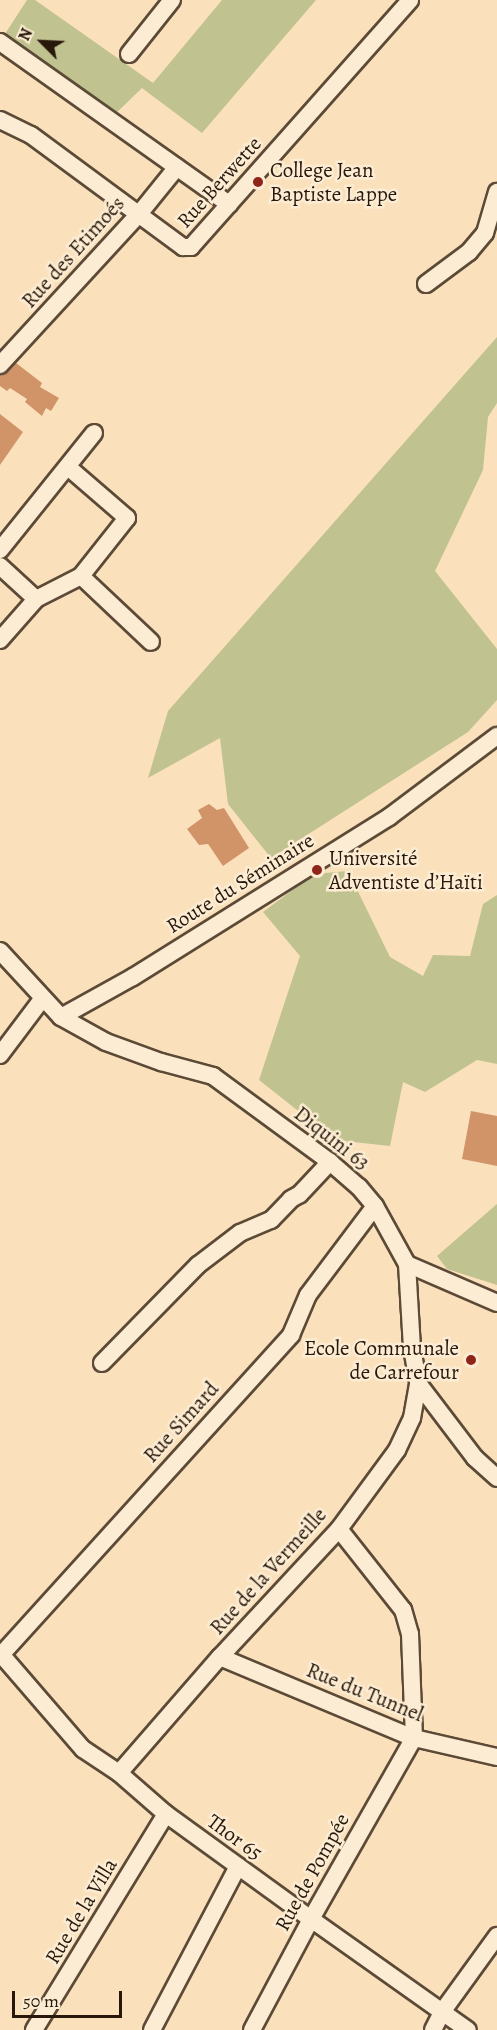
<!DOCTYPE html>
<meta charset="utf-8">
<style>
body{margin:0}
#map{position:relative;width:497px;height:2030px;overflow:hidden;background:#fae1bc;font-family:Alegreya,serif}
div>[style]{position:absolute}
.green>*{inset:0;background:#c0c28f}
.building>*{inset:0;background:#d19469}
.roads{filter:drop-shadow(2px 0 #5c4a37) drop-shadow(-2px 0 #5c4a37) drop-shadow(0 2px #5c4a37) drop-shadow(0 -2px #5c4a37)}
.minor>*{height:16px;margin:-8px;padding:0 8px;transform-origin:8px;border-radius:8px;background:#fcecd3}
.dots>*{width:16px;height:16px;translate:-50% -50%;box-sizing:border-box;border:3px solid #fcecd3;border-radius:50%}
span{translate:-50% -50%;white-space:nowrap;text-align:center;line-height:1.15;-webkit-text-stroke:5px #fcecd3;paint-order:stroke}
.poi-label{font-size:21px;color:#27180b}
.left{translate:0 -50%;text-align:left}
.right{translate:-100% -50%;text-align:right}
.street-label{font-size:21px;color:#27180b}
.north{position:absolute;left:12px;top:12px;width:60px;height:60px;-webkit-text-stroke:4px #fcecd3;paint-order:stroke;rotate:294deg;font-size:16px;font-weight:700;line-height:24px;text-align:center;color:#27180b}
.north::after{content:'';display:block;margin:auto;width:21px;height:27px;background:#27180b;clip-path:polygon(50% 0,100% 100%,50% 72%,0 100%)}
.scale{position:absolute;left:12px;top:1991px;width:110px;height:27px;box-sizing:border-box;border:3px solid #27180b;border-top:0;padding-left:8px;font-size:18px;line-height:21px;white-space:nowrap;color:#27180b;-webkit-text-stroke:4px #fcecd3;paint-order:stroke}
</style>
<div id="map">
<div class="green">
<i style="clip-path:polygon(27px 0,35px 0,153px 83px,222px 0,316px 0,202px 133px,142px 88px,112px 117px,3px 37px)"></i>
<i style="clip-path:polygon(497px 337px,497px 403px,488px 417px,483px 470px,435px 571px,497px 649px,497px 700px,468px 732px,271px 858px,228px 804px,220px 738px,148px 778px,168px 711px)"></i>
<i style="clip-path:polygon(348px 871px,390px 957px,423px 976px,433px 955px,470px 956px,483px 904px,497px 895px,497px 1064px,477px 1060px,425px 1092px,403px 1082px,390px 1146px,335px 1140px,259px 1080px,300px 956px,263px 912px,314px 874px)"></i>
<i style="clip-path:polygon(497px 1204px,497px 1285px,447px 1269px,437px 1256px)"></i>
</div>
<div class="building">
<i style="clip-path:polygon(16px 363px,42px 383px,40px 387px,59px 398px,51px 411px,46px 408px,42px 416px,25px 402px,27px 399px,10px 388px,7px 391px,0 386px,0 375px,7px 372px)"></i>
<i style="clip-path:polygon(0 414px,23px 432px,0 465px)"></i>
<i style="clip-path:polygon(209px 804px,217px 810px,224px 808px,249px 848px,223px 866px,208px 844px,199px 845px,187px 829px,202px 818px,198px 810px)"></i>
<i style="clip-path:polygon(471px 1111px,497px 1116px,497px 1166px,462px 1159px)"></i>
</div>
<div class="roads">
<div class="minor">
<i style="left:0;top:42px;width:281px;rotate:35.3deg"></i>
<i style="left:129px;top:54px;width:69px;rotate:-51.5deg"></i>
<i style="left:0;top:120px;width:34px;rotate:26deg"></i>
<i style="left:31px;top:135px;width:189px;rotate:36.4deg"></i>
<i style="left:183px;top:247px;width:8px"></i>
<i style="left:191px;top:247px;width:330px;rotate:-48.4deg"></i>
<i style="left:426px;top:284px;width:54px;rotate:-36.7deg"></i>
<i style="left:469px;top:252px;width:25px;rotate:-50deg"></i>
<i style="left:485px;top:233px;width:43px;rotate:-73.7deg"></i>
<i style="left:0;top:365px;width:205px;rotate:-47.4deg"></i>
<i style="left:139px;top:214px;width:60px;rotate:-51deg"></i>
<i style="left:0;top:550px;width:150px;rotate:-51.2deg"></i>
<i style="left:0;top:566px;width:49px;rotate:42.5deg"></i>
<i style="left:81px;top:576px;width:96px;rotate:43.3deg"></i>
<i style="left:0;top:640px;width:55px;rotate:-48.7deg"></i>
<i style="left:36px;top:599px;width:51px;rotate:-27.1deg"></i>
<i style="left:81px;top:576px;width:74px;rotate:-51.6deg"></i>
<i style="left:127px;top:518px;width:78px;rotate:-139.2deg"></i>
<i style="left:0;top:951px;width:90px;rotate:47.3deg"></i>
<i style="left:61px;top:1017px;width:51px;rotate:29.1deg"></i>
<i style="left:106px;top:1042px;width:59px;rotate:20deg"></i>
<i style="left:161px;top:1062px;width:54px;rotate:15.1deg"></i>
<i style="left:213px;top:1076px;width:145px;rotate:36.3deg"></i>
<i style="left:330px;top:1162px;width:38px;rotate:41deg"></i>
<i style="left:359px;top:1187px;width:25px;rotate:50deg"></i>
<i style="left:375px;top:1206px;width:66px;rotate:61.1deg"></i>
<i style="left:407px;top:1264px;width:84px;rotate:86.6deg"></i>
<i style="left:412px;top:1348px;width:36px;rotate:80deg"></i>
<i style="left:418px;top:1383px;width:94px;rotate:52.8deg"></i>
<i style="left:475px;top:1458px;width:30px;rotate:42deg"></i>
<i style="left:61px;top:1017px;width:82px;rotate:-29.1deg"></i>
<i style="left:133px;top:977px;width:302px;rotate:-32deg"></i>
<i style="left:389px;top:817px;width:135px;rotate:-36.9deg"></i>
<i style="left:0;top:1055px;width:71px;rotate:-53deg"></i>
<i style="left:407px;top:1264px;width:98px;rotate:23.4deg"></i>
<i style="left:102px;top:1363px;width:137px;rotate:-45.6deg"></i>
<i style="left:198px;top:1265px;width:53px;rotate:-37.3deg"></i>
<i style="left:240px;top:1233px;width:34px;rotate:-23deg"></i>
<i style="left:271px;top:1220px;width:29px;rotate:-46deg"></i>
<i style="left:291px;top:1199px;width:10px;rotate:-29deg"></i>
<i style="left:300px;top:1194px;width:44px;rotate:-46.8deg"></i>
<i style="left:0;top:1653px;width:127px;rotate:49.2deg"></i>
<i style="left:83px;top:1749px;width:43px;rotate:33.7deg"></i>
<i style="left:119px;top:1773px;width:62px;rotate:41.1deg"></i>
<i style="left:166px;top:1814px;width:179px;rotate:35.9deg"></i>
<i style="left:311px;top:1919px;width:192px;rotate:35.3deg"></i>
<i style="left:1px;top:1655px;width:432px;rotate:-47.8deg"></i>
<i style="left:291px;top:1335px;width:43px;rotate:-67deg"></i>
<i style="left:308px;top:1295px;width:111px;rotate:-53deg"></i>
<i style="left:220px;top:1657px;width:210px;rotate:22.7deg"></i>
<i style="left:414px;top:1738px;width:85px;rotate:12.9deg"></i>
<i style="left:119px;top:1773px;width:154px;rotate:-49deg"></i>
<i style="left:220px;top:1657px;width:175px;rotate:-47.1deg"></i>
<i style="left:339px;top:1529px;width:98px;rotate:-53.7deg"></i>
<i style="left:397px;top:1450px;width:35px;rotate:-65deg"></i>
<i style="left:412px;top:1418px;width:36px;rotate:-80deg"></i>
<i style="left:34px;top:2030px;width:253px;rotate:-58.6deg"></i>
<i style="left:152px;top:2030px;width:185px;rotate:-62.3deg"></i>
<i style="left:252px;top:2030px;width:126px;rotate:-62deg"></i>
<i style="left:311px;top:1919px;width:208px;rotate:-60.4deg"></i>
<i style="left:414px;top:1738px;width:104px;rotate:-92.2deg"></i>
<i style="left:410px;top:1634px;width:25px;rotate:-106deg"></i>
<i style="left:403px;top:1610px;width:103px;rotate:-128.3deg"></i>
<i style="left:433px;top:2030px;width:20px;rotate:-63deg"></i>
<i style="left:442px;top:2012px;width:94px;rotate:-54.1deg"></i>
</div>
</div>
<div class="dots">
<i style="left:258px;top:182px;background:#8f2418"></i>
<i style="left:317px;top:870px;background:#8f2418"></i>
<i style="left:471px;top:1360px;background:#8f2418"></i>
</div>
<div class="poi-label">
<span class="left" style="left:270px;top:182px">College Jean<br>Baptiste Lappe</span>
<span class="left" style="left:329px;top:870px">Université<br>Adventiste d’Haïti</span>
<span class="right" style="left:459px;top:1360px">Ecole Communale<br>de Carrefour</span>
</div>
<div class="street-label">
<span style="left:219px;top:182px;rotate:-48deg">Rue Berwette</span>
<span style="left:73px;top:252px;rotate:-48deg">Rue des Etimoés</span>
<span style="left:240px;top:883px;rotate:-32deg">Route du Séminaire</span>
<span style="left:332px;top:1138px;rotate:38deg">Diquini 63</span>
<span style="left:181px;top:1422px;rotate:-48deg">Rue Simard</span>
<span style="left:268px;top:1571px;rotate:-48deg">Rue de la Vermeille</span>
<span style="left:365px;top:1692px;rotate:22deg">Rue du Tunnel</span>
<span style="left:235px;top:1837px;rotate:36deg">Thor 65</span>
<span style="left:312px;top:1872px;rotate:-61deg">Rue de Pompée</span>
<span style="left:81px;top:1911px;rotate:-59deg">Rue de la Villa</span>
</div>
<div class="north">N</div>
<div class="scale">50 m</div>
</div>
